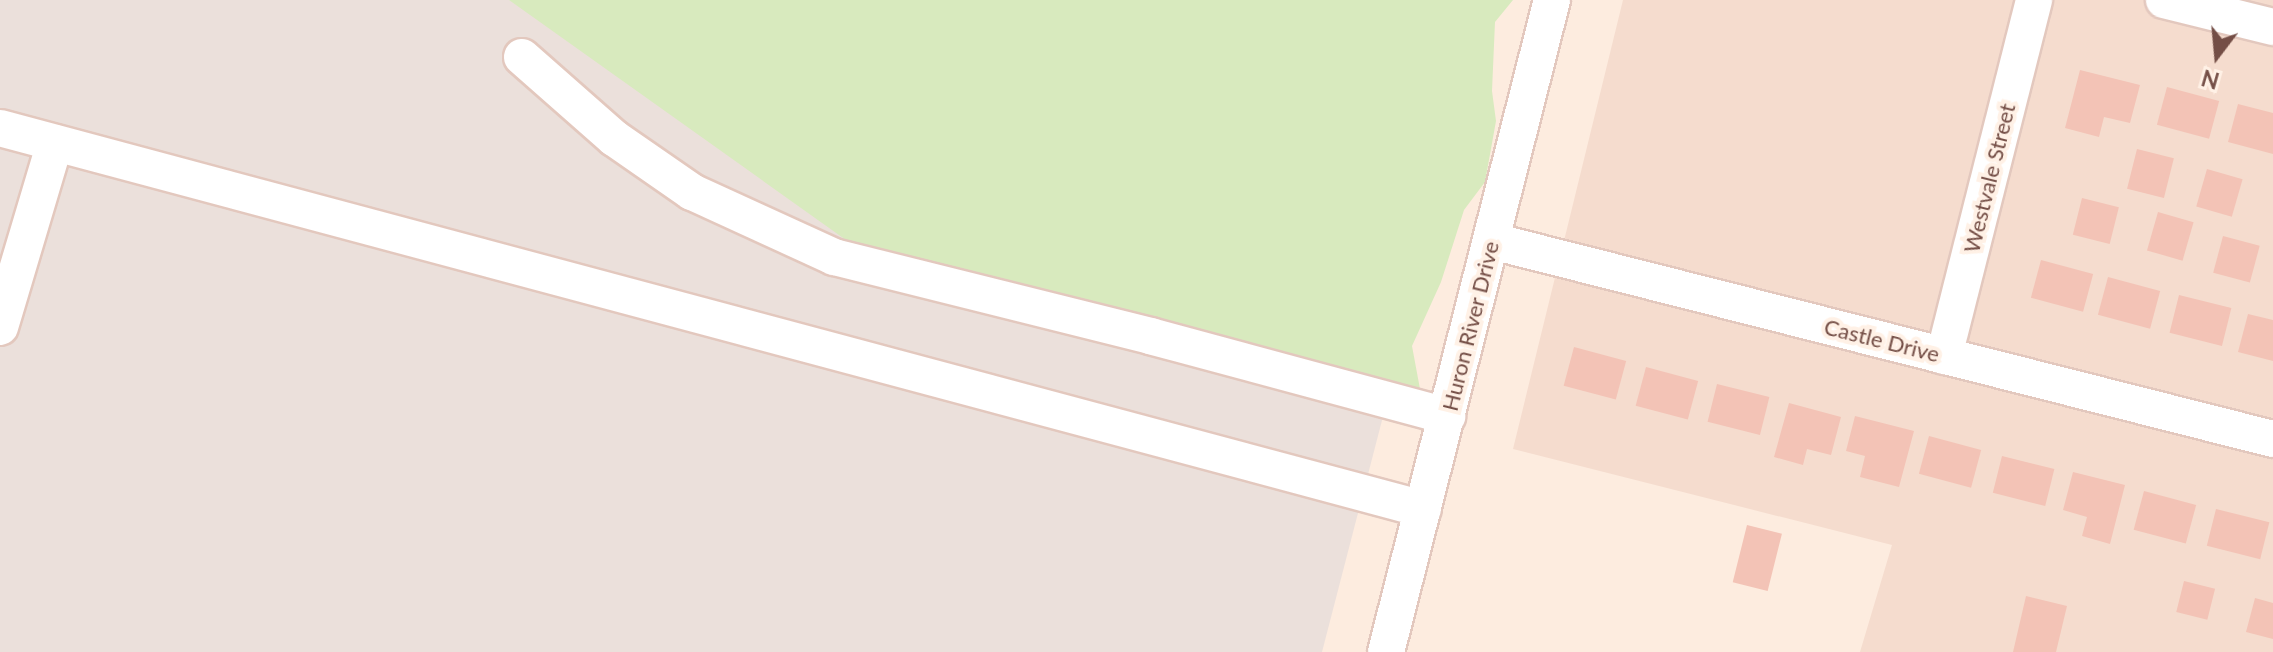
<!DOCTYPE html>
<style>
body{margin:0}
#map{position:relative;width:2273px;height:652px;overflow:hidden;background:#fdecdf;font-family:Lato,sans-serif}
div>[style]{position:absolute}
.residential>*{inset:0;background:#f5dcce}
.industrial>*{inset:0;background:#ebe0db}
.green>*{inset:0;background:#d8eabe}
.building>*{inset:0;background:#f3c3b6;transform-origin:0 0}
.roads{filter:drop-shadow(2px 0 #e3c8be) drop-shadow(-2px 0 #e3c8be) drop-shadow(0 2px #e3c8be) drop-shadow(0 -2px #e3c8be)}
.minor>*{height:36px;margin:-18px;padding:0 18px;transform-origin:18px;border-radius:18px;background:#fff}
span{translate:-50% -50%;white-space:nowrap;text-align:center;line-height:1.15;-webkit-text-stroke:8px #fff1e6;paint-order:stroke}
.street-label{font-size:22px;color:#744e46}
.north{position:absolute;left:2177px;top:16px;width:80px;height:80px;-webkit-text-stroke:6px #fff1e6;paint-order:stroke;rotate:196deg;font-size:22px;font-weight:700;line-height:32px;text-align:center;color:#744e46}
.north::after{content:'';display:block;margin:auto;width:28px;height:36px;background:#744e46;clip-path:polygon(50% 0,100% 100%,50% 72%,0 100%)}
</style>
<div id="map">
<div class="residential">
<i style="clip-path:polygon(1623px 0,2273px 0,2273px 652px,1860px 652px,1892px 545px,1513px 449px)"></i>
</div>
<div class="industrial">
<i style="clip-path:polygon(0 0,944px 0,1423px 262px,1322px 652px,0 652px)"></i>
</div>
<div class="green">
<i style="clip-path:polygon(509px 0,1513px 0,1495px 22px,1492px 91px,1496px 121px,1485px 182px,1464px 210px,1441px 282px,1412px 346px,1420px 389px,853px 245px)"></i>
</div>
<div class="building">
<i style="clip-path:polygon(2080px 70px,2140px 85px,2130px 123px,2104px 117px,2099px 137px,2065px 128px)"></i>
<i style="left:2167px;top:87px;width:54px;height:39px;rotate:15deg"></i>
<i style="clip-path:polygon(2238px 104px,2273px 113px,2273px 154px,2228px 142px)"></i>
<i style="left:2137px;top:149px;width:38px;height:41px;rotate:14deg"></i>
<i style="left:2207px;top:169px;width:37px;height:39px;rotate:16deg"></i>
<i style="left:2082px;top:198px;width:38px;height:38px;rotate:14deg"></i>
<i style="left:2158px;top:212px;width:37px;height:40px;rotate:16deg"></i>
<i style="left:2223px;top:236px;width:38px;height:38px;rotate:15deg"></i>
<i style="left:2041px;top:260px;width:54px;height:39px;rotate:15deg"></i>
<i style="left:2108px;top:277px;width:54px;height:39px;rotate:15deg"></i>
<i style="left:2179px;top:295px;width:54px;height:39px;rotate:14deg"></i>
<i style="clip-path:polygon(2248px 314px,2273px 320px,2273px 361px,2238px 352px)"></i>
<i style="left:1574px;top:347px;width:54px;height:40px;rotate:15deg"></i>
<i style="left:1646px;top:367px;width:54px;height:40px;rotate:15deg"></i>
<i style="left:1717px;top:384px;width:54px;height:39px;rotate:14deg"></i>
<i style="clip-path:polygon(1789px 403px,1841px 417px,1831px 455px,1807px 449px,1803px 465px,1774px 457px)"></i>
<i style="clip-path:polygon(1855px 416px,1914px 431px,1899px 487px,1860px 477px,1865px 456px,1846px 451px)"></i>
<i style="left:1929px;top:436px;width:54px;height:39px;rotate:15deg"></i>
<i style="left:2002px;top:456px;width:54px;height:38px;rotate:14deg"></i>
<i style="clip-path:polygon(2073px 472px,2125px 485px,2110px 544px,2082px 536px,2087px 517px,2063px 510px)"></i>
<i style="left:2144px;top:491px;width:54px;height:40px;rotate:15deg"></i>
<i style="left:2216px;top:509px;width:55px;height:38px;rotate:14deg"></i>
<i style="left:1747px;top:525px;width:36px;height:59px;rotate:14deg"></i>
<i style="left:2184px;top:581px;width:32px;height:32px;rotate:14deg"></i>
<i style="clip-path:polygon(2026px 596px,2067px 606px,2056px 652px,2013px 652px)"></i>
<i style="clip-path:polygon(2255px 598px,2273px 603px,2273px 639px,2246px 632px)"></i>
</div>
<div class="roads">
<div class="minor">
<i style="left:2164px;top:0;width:112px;rotate:13.9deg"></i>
<i style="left:522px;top:57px;width:123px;rotate:41.4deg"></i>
<i style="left:614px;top:138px;width:95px;rotate:34.7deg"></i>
<i style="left:692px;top:192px;width:156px;rotate:24.6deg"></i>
<i style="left:834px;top:257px;width:326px;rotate:14deg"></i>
<i style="left:1150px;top:336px;width:308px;rotate:15.1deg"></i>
<i style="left:0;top:128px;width:1473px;rotate:14.99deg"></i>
<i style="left:1492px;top:241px;width:806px;rotate:14.23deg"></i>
<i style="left:0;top:327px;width:192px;rotate:-73.4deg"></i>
<i style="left:1944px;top:356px;width:367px;rotate:-75.8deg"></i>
<i style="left:1386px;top:652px;width:673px;rotate:-75.72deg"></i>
</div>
</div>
<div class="street-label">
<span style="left:1989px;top:178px;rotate:-76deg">Westvale Street</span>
<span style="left:1470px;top:326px;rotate:-76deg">Huron River Drive</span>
<span style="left:1882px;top:340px;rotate:14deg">Castle Drive</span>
</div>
<div class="north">N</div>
</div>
